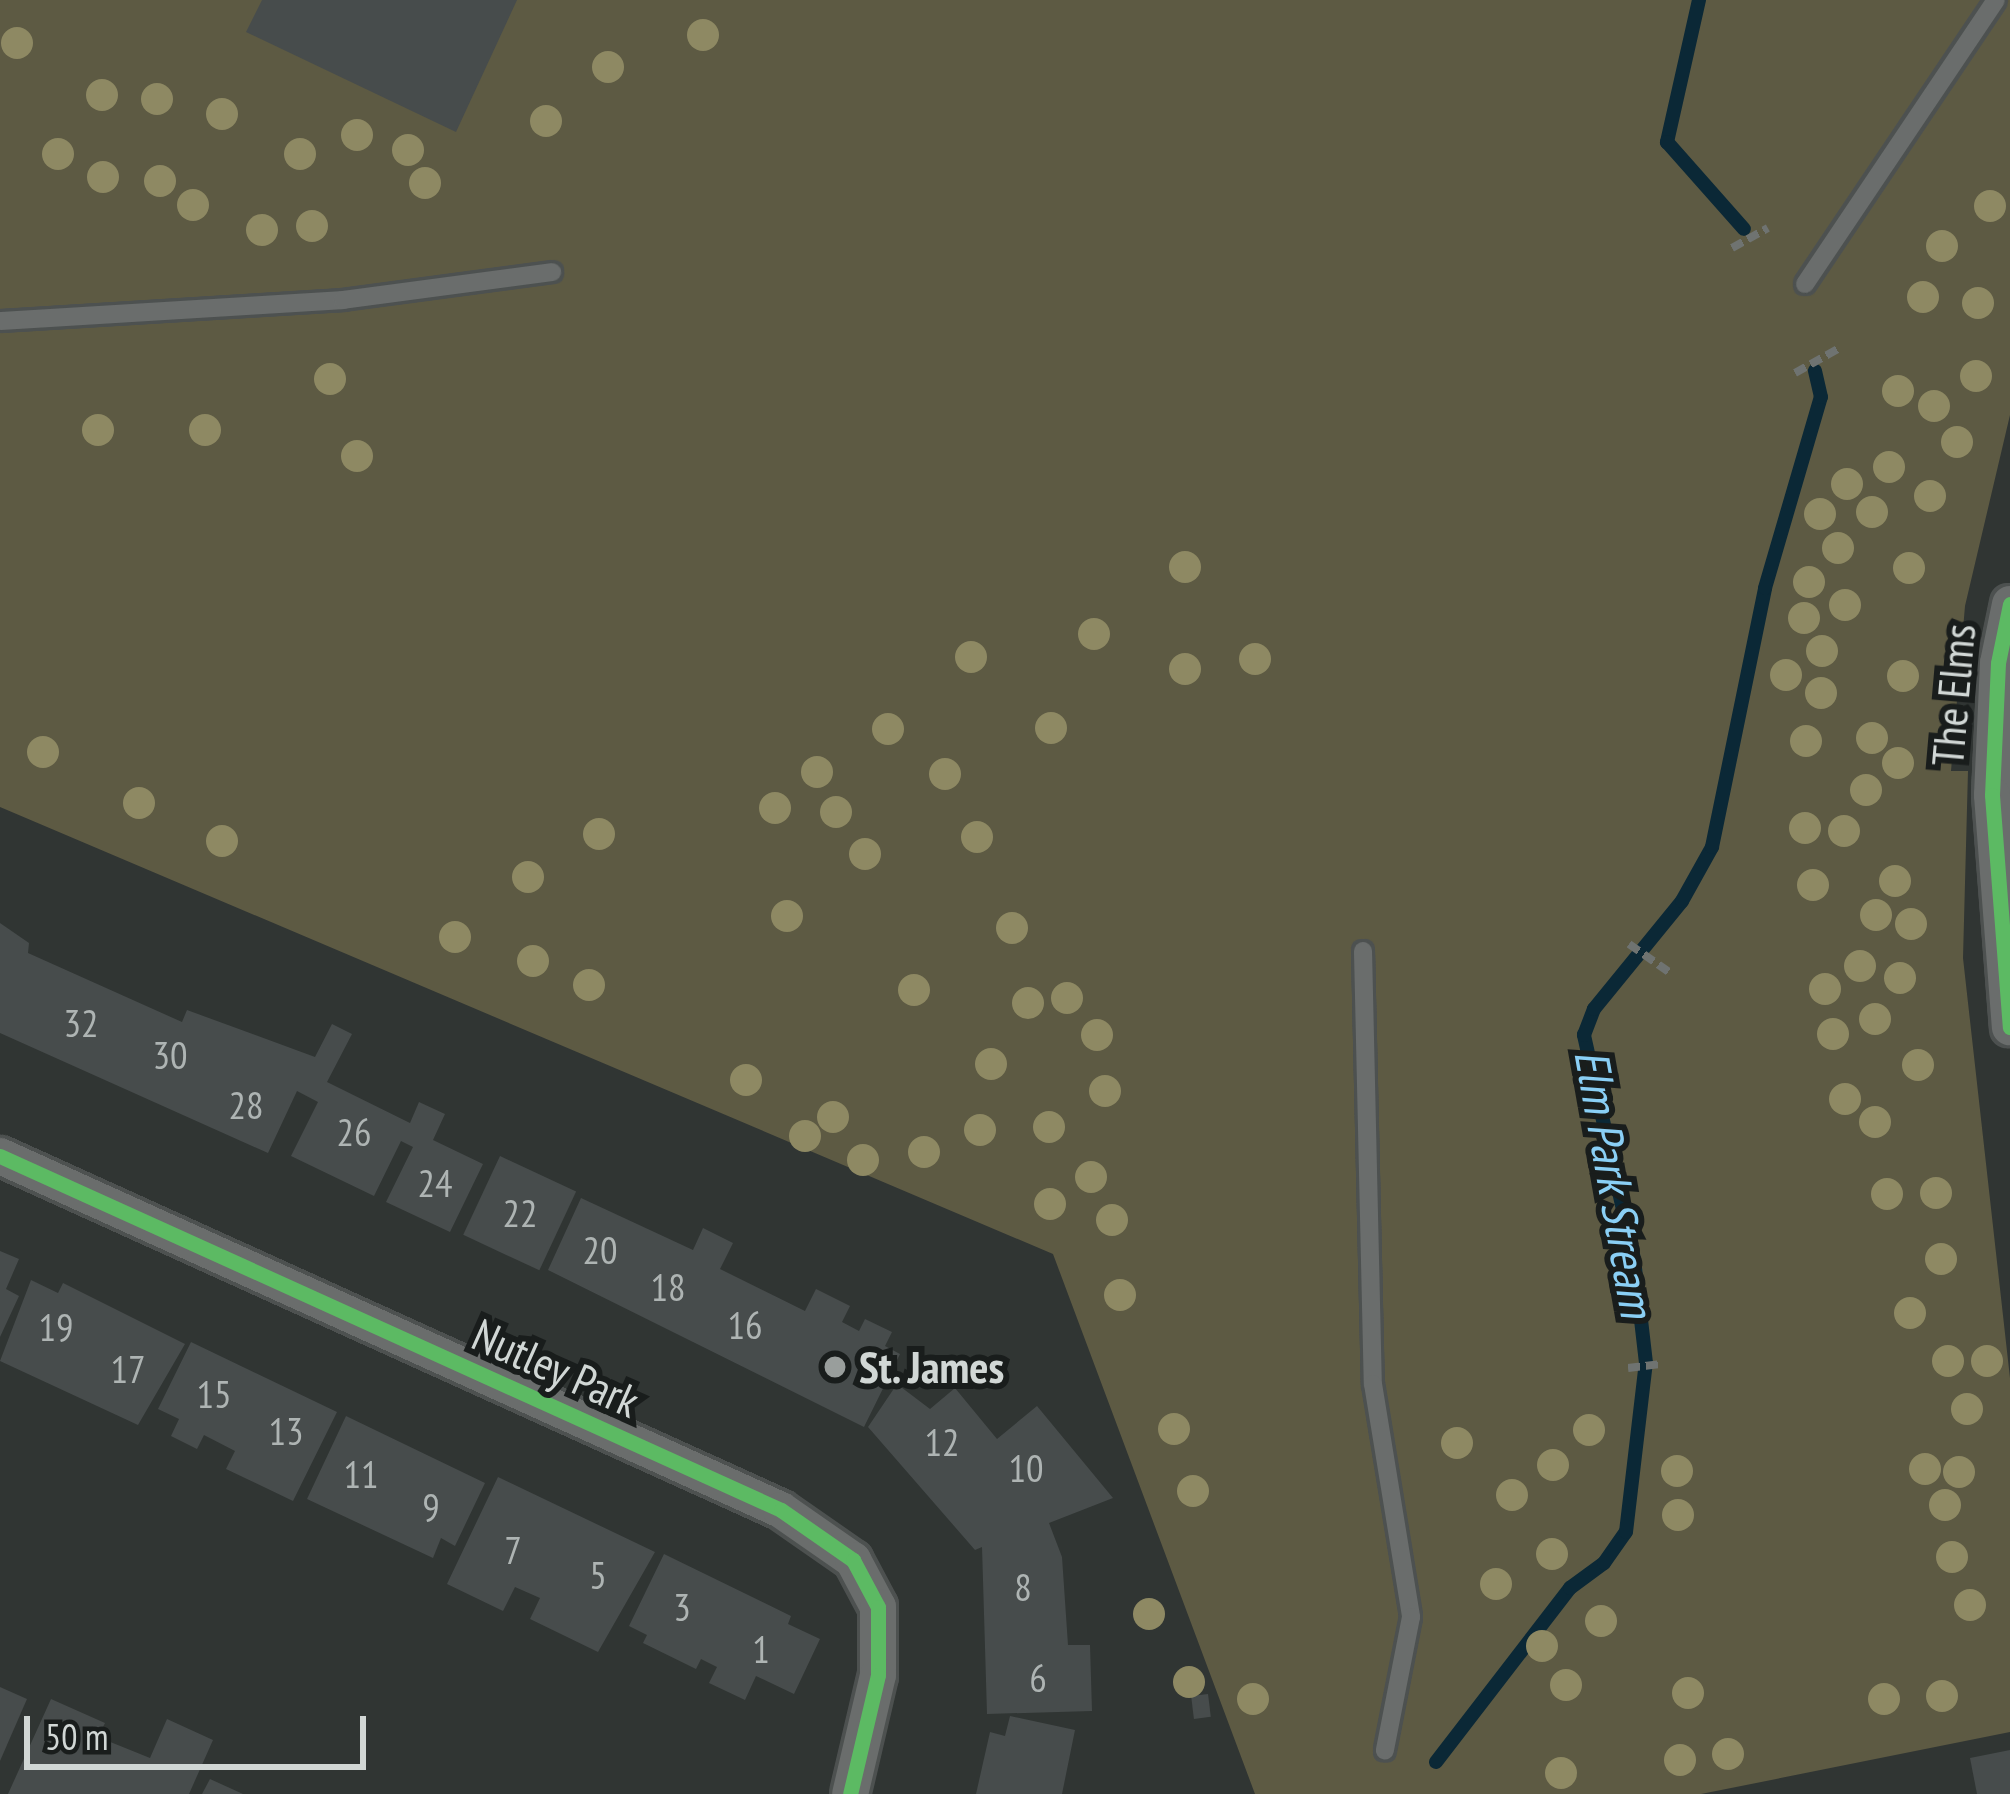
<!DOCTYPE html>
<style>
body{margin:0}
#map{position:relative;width:2010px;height:1794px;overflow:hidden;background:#303533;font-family:"PT Sans Narrow",sans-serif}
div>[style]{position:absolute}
.green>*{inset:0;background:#5d5a43}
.stream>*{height:14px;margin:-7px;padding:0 7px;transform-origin:7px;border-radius:7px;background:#0b2836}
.building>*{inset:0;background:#474c4c;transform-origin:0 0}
.path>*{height:8px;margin-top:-4px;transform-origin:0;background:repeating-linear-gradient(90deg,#6f7371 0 12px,transparent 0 18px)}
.roads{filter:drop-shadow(3px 0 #4d5150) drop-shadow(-3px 0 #4d5150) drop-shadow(0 3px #4d5150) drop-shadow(0 -3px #4d5150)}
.service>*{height:18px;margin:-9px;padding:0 9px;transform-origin:9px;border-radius:9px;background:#6a6d6c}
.minor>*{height:36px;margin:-18px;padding:0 18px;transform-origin:18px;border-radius:18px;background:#6a6d6c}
.cycleway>*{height:15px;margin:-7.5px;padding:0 7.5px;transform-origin:7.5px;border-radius:7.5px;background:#5cba63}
.trees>*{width:32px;height:32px;margin:-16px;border-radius:50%;background:#8e8963}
.dots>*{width:33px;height:33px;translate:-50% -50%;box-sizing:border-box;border:6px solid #191d1c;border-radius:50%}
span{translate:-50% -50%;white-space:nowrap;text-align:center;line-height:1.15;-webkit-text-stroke:12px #191d1c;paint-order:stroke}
.number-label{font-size:39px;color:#aeb4b3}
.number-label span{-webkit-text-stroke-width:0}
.street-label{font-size:45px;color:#d1d7d5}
.poi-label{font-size:45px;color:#d1d7d5;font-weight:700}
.left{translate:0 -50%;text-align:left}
.water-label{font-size:48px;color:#8acff5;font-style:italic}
.scale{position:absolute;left:24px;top:1716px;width:342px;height:54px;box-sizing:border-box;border:6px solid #d1d7d5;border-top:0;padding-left:15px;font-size:36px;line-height:42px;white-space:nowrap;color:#d1d7d5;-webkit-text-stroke:9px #191d1c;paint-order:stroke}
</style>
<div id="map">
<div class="green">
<i style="clip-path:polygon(0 0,2010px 0,2010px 415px,1965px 606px,1951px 771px,1968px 771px,1963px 958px,2010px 1378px,2010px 1732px,1701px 1794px,1255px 1794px,1053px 1254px,0 807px)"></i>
</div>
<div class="stream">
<i style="left:1699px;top:0;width:146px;rotate:102.7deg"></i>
<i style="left:1667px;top:142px;width:116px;rotate:48.5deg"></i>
<i style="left:1436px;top:1762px;width:220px;rotate:-52.4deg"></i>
<i style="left:1570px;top:1588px;width:42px;rotate:-36.3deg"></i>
<i style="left:1604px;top:1563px;width:38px;rotate:-55deg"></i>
<i style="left:1626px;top:1532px;width:170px;rotate:-83.3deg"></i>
<i style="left:1646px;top:1363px;width:105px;rotate:-96.6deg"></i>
<i style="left:1634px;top:1259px;width:230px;rotate:-102.6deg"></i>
<i style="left:1584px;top:1035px;width:28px;rotate:-69deg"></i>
<i style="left:1594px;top:1009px;width:139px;rotate:-50.8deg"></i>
<i style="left:1682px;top:901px;width:62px;rotate:-60.9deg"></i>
<i style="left:1712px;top:847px;width:264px;rotate:-78.4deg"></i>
<i style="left:1765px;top:588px;width:199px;rotate:-73.7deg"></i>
<i style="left:1821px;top:397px;width:27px;rotate:-103deg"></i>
</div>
<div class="building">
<i style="clip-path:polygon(262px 0,517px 0,456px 132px,246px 32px)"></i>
<i style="clip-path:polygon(0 923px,29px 943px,28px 953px,182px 1022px,187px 1010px,315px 1057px,332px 1024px,352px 1034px,327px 1082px,410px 1123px,419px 1102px,445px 1114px,433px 1140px,483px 1164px,450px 1232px,386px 1202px,413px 1147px,401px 1141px,374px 1196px,291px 1156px,318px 1102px,297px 1091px,268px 1153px,0 1033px)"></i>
<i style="left:500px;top:1156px;width:84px;height:87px;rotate:25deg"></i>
<i style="clip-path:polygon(581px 1198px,693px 1250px,703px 1228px,733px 1243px,720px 1269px,805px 1311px,816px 1289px,850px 1306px,842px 1322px,859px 1331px,865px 1319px,892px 1332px,885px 1346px,900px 1354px,864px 1427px,548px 1270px)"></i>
<i style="clip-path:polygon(0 1251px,19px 1259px,6px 1289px,19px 1296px,0 1337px)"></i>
<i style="clip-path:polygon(31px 1280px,58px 1293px,63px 1283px,185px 1344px,138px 1425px,0 1361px)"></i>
<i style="clip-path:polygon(191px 1342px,337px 1412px,293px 1501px,226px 1469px,235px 1451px,204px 1435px,197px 1449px,171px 1436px,179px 1419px,158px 1409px)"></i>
<i style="clip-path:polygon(897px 1384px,930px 1409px,955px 1388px,997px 1439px,1037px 1406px,1113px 1498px,1049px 1523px,1062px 1557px,1068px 1645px,1090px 1645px,1092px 1711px,987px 1714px,982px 1547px,975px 1550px,868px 1427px)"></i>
<i style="clip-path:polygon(346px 1416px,485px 1483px,455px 1546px,441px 1538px,433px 1558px,307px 1499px)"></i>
<i style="clip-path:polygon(498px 1477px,655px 1552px,598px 1652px,530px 1619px,540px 1598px,515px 1587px,503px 1611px,447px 1584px)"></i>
<i style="clip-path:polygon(664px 1554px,791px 1616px,788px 1624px,820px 1639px,794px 1694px,756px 1676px,745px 1700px,709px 1683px,717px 1667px,701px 1659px,696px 1669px,643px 1643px,647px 1635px,629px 1626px)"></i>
<i style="clip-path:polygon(0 1687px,27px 1699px,0 1761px)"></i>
<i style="left:1208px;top:1694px;width:23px;height:17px;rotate:83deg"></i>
<i style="clip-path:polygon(51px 1699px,105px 1723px,98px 1737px,150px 1758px,167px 1719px,213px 1740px,189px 1794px,8px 1794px)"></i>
<i style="clip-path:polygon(1010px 1716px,1075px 1730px,1062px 1794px,976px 1794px,990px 1732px,1005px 1736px)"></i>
<i style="clip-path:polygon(2010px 1750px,2010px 1794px,1977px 1794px,1970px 1758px)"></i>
<i style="clip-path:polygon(210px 1779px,243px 1794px,202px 1794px)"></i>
</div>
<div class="path">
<i style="left:1732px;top:248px;width:41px;rotate:-29.1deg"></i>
<i style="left:1795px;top:373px;width:49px;rotate:-29.2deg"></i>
<i style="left:1629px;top:944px;width:49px;rotate:35deg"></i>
<i style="left:1628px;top:1368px;width:34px;rotate:-7deg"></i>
</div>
<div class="roads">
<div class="service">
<i style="left:1805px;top:284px;width:342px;rotate:-56.1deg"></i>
<i style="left:0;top:321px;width:344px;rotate:-3.5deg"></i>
<i style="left:343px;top:300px;width:211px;rotate:-7.6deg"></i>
<i style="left:1363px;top:951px;width:433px;rotate:88.7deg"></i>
<i style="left:1373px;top:1384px;width:236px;rotate:80.7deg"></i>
<i style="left:1411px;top:1617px;width:136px;rotate:101.1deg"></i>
</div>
<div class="minor">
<i style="left:2010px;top:604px;width:60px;rotate:101.5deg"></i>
<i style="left:1998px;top:663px;width:132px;rotate:92.6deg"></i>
<i style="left:1992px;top:795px;width:233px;rotate:85.6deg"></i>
<i style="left:0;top:1156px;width:857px;rotate:24.38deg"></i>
<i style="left:781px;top:1510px;width:88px;rotate:34.8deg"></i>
<i style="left:853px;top:1560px;width:53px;rotate:62deg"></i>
<i style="left:878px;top:1607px;width:68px;rotate:90deg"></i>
<i style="left:878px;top:1675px;width:122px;rotate:103.2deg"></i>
</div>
</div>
<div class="cycleway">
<i style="left:2010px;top:604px;width:60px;rotate:101.5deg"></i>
<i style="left:1998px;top:663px;width:132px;rotate:92.6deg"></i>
<i style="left:1992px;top:795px;width:233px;rotate:85.6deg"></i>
<i style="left:0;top:1156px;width:857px;rotate:24.38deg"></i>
<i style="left:781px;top:1510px;width:88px;rotate:34.8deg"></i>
<i style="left:853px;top:1560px;width:53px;rotate:62deg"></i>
<i style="left:878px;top:1607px;width:68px;rotate:90deg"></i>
<i style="left:878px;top:1675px;width:122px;rotate:103.2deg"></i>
</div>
<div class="trees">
<i style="left:703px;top:35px"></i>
<i style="left:17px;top:43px"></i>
<i style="left:608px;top:67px"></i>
<i style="left:102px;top:95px"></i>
<i style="left:157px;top:99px"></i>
<i style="left:222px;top:114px"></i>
<i style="left:546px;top:121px"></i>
<i style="left:357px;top:135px"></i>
<i style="left:408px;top:150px"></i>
<i style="left:58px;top:154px"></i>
<i style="left:300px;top:154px"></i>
<i style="left:103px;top:177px"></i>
<i style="left:160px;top:181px"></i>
<i style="left:425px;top:183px"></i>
<i style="left:193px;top:205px"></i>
<i style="left:1990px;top:206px"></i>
<i style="left:312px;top:226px"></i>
<i style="left:262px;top:230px"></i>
<i style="left:1942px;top:246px"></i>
<i style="left:1923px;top:297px"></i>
<i style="left:1978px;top:303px"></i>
<i style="left:1976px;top:376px"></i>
<i style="left:330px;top:379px"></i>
<i style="left:1898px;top:391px"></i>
<i style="left:1934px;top:406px"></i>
<i style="left:98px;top:430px"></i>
<i style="left:205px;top:430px"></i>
<i style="left:1957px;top:442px"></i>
<i style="left:357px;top:456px"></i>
<i style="left:1889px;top:467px"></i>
<i style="left:1847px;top:484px"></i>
<i style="left:1930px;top:496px"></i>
<i style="left:1872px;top:512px"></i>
<i style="left:1820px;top:514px"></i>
<i style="left:1838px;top:548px"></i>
<i style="left:1185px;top:567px"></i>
<i style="left:1909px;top:568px"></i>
<i style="left:1809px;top:582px"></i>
<i style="left:1845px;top:605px"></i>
<i style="left:1804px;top:618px"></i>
<i style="left:1094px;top:634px"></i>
<i style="left:1822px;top:651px"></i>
<i style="left:971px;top:657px"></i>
<i style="left:1255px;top:659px"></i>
<i style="left:1185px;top:669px"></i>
<i style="left:1786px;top:675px"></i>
<i style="left:1903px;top:676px"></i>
<i style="left:1821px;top:693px"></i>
<i style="left:1051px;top:728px"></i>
<i style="left:888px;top:729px"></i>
<i style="left:1872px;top:738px"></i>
<i style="left:1806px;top:741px"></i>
<i style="left:43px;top:752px"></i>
<i style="left:1898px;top:763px"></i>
<i style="left:817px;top:772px"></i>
<i style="left:945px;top:774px"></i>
<i style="left:1866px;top:790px"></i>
<i style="left:139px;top:803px"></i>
<i style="left:775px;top:808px"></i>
<i style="left:836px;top:812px"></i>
<i style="left:1805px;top:828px"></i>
<i style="left:1844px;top:831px"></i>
<i style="left:599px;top:834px"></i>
<i style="left:977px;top:837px"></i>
<i style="left:222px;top:841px"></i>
<i style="left:865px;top:854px"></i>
<i style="left:528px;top:877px"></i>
<i style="left:1895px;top:881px"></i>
<i style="left:1813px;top:885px"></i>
<i style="left:1876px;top:915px"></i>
<i style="left:787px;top:916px"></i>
<i style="left:1911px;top:924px"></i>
<i style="left:1012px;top:928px"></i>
<i style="left:455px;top:937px"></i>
<i style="left:533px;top:961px"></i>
<i style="left:1860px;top:966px"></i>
<i style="left:1900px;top:978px"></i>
<i style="left:589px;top:985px"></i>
<i style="left:1825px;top:989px"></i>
<i style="left:914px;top:990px"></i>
<i style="left:1067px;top:998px"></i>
<i style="left:1028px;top:1003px"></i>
<i style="left:1875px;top:1019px"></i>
<i style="left:1833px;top:1034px"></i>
<i style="left:1097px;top:1035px"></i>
<i style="left:991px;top:1064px"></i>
<i style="left:1918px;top:1065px"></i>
<i style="left:746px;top:1080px"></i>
<i style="left:1105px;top:1091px"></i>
<i style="left:1845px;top:1099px"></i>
<i style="left:833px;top:1117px"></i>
<i style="left:1875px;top:1122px"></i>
<i style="left:1049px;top:1127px"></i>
<i style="left:980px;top:1130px"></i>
<i style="left:805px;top:1136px"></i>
<i style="left:924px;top:1152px"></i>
<i style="left:863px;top:1160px"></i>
<i style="left:1091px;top:1177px"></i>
<i style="left:1936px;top:1193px"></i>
<i style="left:1887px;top:1194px"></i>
<i style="left:1050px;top:1204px"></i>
<i style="left:1112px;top:1220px"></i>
<i style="left:1941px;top:1259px"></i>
<i style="left:1120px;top:1295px"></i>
<i style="left:1910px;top:1313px"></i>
<i style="left:1948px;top:1361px"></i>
<i style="left:1987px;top:1361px"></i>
<i style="left:1967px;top:1409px"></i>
<i style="left:1174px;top:1429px"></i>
<i style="left:1589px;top:1430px"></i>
<i style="left:1457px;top:1443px"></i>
<i style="left:1553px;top:1465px"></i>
<i style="left:1925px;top:1469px"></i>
<i style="left:1677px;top:1471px"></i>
<i style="left:1959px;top:1472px"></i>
<i style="left:1193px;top:1491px"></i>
<i style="left:1512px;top:1495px"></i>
<i style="left:1945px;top:1505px"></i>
<i style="left:1678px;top:1515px"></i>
<i style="left:1552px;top:1554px"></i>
<i style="left:1952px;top:1557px"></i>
<i style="left:1496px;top:1584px"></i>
<i style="left:1970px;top:1605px"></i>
<i style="left:1149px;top:1614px"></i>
<i style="left:1601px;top:1621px"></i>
<i style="left:1542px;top:1646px"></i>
<i style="left:1189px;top:1682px"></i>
<i style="left:1566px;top:1685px"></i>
<i style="left:1688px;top:1693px"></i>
<i style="left:1942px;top:1696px"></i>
<i style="left:1253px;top:1699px"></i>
<i style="left:1884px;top:1699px"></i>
<i style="left:1728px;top:1754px"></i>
<i style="left:1680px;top:1760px"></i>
<i style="left:1561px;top:1773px"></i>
</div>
<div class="dots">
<i style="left:835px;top:1367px;background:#999e9c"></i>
</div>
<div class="number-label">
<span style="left:81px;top:1023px">32</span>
<span style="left:170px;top:1055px">30</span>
<span style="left:246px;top:1105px">28</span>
<span style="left:354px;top:1132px">26</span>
<span style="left:435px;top:1183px">24</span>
<span style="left:520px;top:1213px">22</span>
<span style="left:600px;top:1250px">20</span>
<span style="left:668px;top:1287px">18</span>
<span style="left:745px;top:1325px">16</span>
<span style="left:56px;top:1327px">19</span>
<span style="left:128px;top:1369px">17</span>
<span style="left:214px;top:1394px">15</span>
<span style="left:286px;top:1431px">13</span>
<span style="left:942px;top:1442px">12</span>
<span style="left:1026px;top:1468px">10</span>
<span style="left:361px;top:1474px">11</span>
<span style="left:431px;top:1507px">9</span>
<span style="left:513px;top:1550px">7</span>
<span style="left:598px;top:1575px">5</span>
<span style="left:1023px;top:1587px">8</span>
<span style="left:682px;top:1607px">3</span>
<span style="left:761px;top:1649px">1</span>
<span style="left:1038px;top:1678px">6</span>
</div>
<div class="street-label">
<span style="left:1953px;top:695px;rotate:-85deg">The Elms</span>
<span style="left:556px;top:1368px;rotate:24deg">Nutley Park</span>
</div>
<div class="poi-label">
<span class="left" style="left:859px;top:1367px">St. James</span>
</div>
<div class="water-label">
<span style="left:1615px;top:1183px;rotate:80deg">Elm Park Stream</span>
</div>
<div class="scale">50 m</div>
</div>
